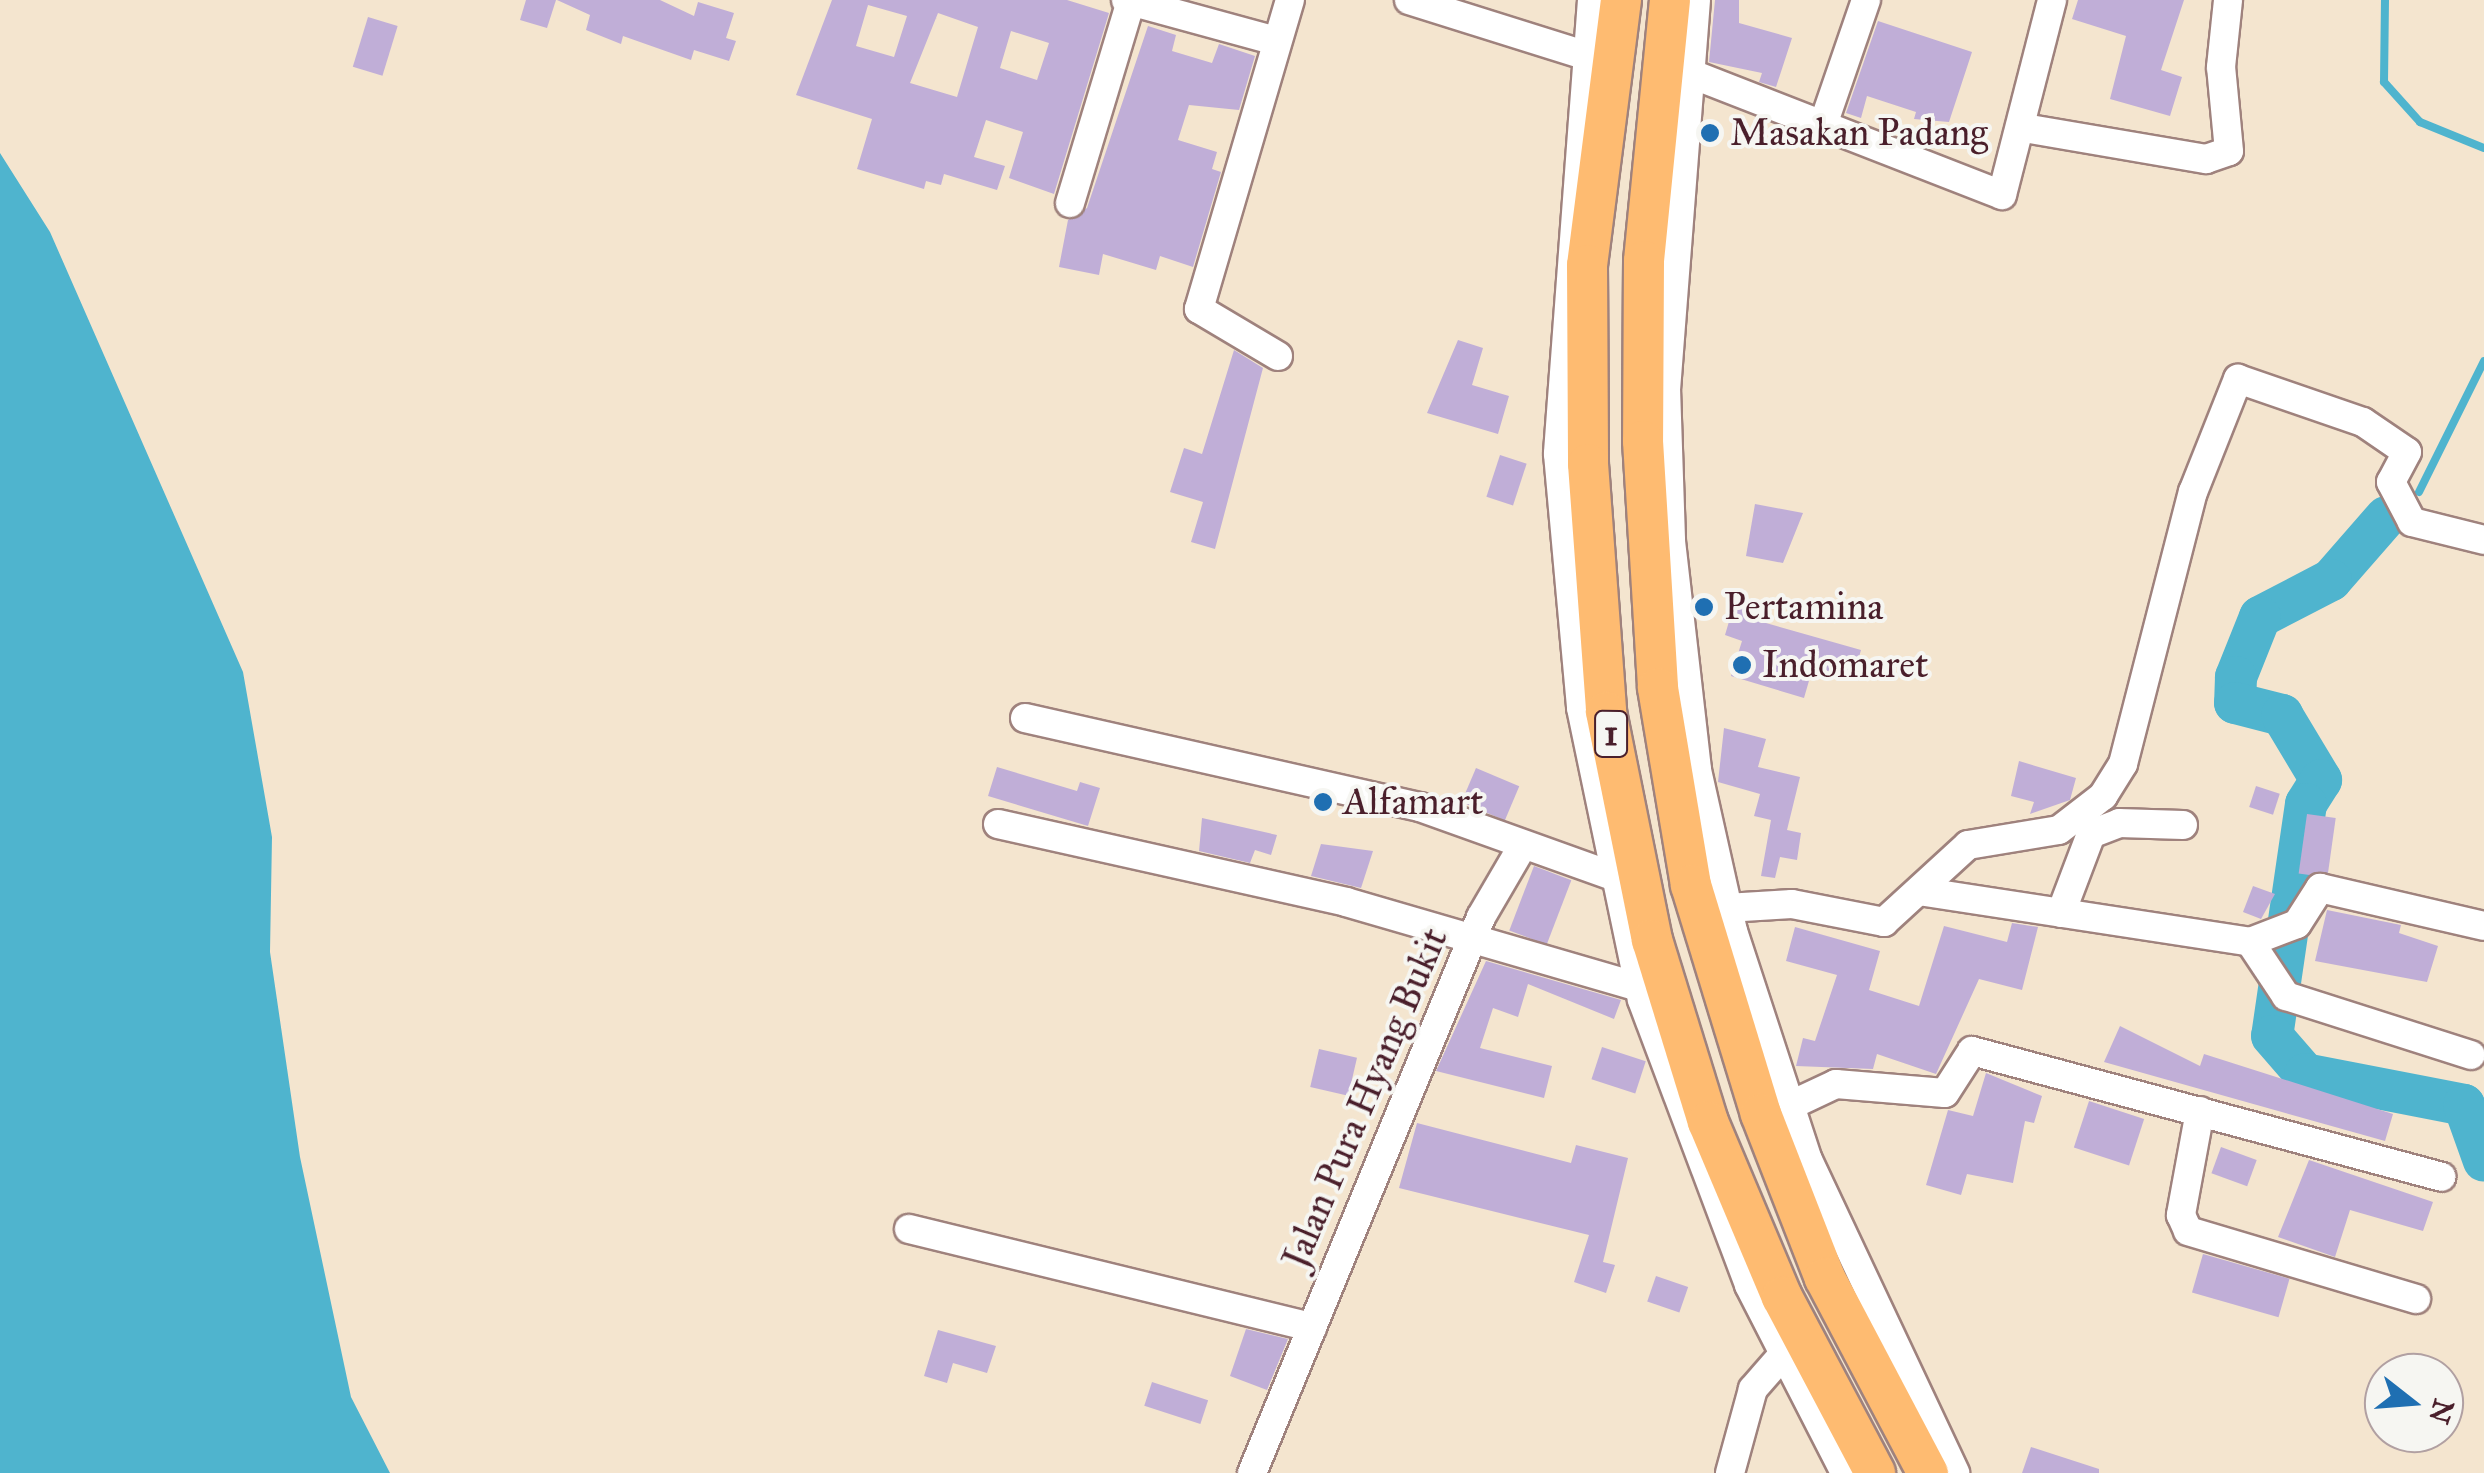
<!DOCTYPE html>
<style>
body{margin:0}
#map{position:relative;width:2484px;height:1473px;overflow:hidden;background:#f4e5cf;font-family:"IM FELL Great Primer",serif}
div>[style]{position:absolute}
.water>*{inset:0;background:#4fb4ce}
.stream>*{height:8px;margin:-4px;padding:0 4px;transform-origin:4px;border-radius:4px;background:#4fb4ce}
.river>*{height:42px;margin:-21px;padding:0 21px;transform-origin:21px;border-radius:21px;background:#4fb4ce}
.building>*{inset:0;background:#c0aed7;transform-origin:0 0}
.roads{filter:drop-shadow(2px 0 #9f827d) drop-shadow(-2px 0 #9f827d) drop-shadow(0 2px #9f827d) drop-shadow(0 -2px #9f827d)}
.minor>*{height:28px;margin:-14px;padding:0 14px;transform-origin:14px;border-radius:14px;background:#fff}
.highway>*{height:40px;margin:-20px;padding:0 20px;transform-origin:20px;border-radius:20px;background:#febb71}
.dots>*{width:28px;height:28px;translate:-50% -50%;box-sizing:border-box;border:5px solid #f6f6f2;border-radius:50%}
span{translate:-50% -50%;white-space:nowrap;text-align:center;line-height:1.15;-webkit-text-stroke:8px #f6f6f2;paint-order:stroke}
.shield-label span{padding:2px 8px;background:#f6f6f2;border:2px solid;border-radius:8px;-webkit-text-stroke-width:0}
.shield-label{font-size:35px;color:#4a1f2b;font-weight:700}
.poi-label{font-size:38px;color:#4a1f2b}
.left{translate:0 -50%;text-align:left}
.street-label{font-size:38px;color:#4a1f2b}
.north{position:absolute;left:2364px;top:1353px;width:100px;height:100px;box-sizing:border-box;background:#f6f6f2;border:2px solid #b1a0a2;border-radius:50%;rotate:107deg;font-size:28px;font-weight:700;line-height:40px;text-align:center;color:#4a1f2b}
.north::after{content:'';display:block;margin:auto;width:35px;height:45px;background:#1f6fb2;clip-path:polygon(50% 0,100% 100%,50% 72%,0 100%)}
</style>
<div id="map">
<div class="water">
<i style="clip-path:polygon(0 153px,50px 232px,243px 672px,272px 837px,270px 952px,300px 1157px,351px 1397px,390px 1473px,0 1473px)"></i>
</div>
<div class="stream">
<i style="left:2385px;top:0;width:82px;rotate:90.7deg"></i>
<i style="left:2384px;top:82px;width:54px;rotate:48deg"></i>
<i style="left:2420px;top:122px;width:69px;rotate:22.1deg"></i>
<i style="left:2419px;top:492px;width:146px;rotate:-63.6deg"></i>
</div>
<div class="river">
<i style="left:2386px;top:517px;width:84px;rotate:131.1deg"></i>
<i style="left:2331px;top:580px;width:80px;rotate:152.5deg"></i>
<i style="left:2260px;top:617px;width:65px;rotate:111.8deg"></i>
<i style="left:2236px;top:677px;width:26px;rotate:92deg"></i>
<i style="left:2235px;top:703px;width:49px;rotate:14.3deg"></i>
<i style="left:2282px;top:715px;width:76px;rotate:59deg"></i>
<i style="left:2321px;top:780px;width:28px;rotate:122deg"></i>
<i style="left:2306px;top:804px;width:234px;rotate:98.3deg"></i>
<i style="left:2272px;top:1036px;width:50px;rotate:49deg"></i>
<i style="left:2305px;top:1074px;width:162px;rotate:11deg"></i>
<i style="left:2464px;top:1105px;width:59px;rotate:70.3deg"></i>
</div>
<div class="building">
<i style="clip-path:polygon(526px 0,556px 0,547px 28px,520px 20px)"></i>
<i style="clip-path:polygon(557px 0,660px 0,694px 16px,698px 2px,734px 13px,726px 38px,736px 41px,729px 61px,694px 50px,691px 60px,623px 36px,621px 44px,586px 30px,590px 15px)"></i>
<i style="clip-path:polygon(evenodd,832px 0,1067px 0,1109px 13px,1054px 194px,1009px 178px,1023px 132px,986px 120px,974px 157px,1005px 166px,997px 190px,944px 174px,941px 185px,926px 181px,924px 189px,857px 169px,872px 119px,796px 95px,832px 0,868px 5px,907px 16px,894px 57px,856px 46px,868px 5px,832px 0,938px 13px,978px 27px,957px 97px,910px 83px,938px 13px,832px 0,1011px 31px,1049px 43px,1037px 80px,1000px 68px,1011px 31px)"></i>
<i style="clip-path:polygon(1715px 0,1739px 0,1739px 23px,1792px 38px,1776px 87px,1759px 82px,1762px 73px,1709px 62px)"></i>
<i style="clip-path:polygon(2078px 0,2184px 0,2161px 70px,2182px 77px,2170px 116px,2110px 99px,2126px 36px,2072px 19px)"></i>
<i style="left:368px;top:17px;width:31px;height:52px;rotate:17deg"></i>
<i style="clip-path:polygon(1878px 21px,1972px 52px,1949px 122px,1914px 119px,1916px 112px,1867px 96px,1861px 118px,1846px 113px)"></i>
<i style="clip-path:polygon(1148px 26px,1176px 35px,1172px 51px,1212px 63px,1219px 44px,1255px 56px,1239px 110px,1189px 105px,1178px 140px,1217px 152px,1212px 169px,1221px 172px,1193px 267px,1160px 256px,1156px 270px,1103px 254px,1099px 275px,1059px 267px,1068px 220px,1087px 208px)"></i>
<i style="clip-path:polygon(1458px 340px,1483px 348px,1472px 385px,1509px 396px,1498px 434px,1427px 413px)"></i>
<i style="clip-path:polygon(1234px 350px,1263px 368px,1215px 549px,1191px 542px,1203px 502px,1170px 492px,1184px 448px,1202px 454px)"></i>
<i style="left:1500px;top:455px;width:28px;height:44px;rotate:18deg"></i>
<i style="clip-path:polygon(1755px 504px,1803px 513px,1783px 563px,1746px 556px)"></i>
<i style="clip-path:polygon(1736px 598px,1756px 604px,1752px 619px,1861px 650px,1853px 678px,1813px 667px,1804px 698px,1731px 676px,1742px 641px,1725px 635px)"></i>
<i style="clip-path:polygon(1724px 728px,1766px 739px,1758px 767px,1800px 777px,1787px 830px,1801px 833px,1797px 860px,1780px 857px,1775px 878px,1761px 876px,1771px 820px,1754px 816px,1760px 794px,1718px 782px)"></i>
<i style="clip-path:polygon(2019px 761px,2076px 778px,2070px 800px,2030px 814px,2034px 802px,2011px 796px)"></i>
<i style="clip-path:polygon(997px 767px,1077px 791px,1080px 782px,1100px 788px,1088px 826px,988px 796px)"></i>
<i style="left:1476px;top:768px;width:47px;height:37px;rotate:23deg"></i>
<i style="left:2256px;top:786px;width:25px;height:22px;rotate:18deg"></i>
<i style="left:2307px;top:814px;width:29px;height:60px;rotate:8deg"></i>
<i style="clip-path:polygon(1202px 818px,1277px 835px,1271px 855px,1255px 850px,1250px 863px,1199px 851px)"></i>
<i style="clip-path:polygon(1321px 844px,1373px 851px,1361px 888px,1311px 876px)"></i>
<i style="left:1534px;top:866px;width:40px;height:69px;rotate:21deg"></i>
<i style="clip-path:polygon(2253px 886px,2275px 894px,2261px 919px,2243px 912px)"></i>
<i style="clip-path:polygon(2327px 910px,2401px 925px,2399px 933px,2438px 946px,2427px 982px,2315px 961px)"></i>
<i style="clip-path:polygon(2012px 923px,2038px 927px,2022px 990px,1979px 979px,1936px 1074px,1877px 1054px,1873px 1069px,1796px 1066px,1803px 1038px,1815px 1041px,1837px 975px,1786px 961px,1795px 927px,1880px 951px,1869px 990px,1919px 1006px,1944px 926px,2007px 942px)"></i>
<i style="clip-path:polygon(1486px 961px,1621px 1000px,1614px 1019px,1528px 984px,1518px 1017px,1493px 1008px,1480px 1048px,1552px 1066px,1544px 1098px,1436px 1071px)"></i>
<i style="clip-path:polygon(2120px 1026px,2200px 1066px,2204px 1054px,2393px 1114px,2385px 1141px,2104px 1062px)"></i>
<i style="left:1602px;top:1047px;width:46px;height:34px;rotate:18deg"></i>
<i style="left:1319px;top:1049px;width:39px;height:39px;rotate:13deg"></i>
<i style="clip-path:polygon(1986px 1073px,2042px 1096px,2034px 1123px,2025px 1121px,2013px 1183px,1967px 1174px,1961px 1195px,1926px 1185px,1948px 1110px,1973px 1116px)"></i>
<i style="left:2089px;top:1101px;width:58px;height:49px;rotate:18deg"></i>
<i style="clip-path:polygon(1417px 1123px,1571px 1163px,1576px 1145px,1628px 1158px,1603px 1262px,1615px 1265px,1606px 1293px,1574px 1282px,1589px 1235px,1399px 1188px)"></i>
<i style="left:2221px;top:1147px;width:38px;height:28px;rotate:20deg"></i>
<i style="clip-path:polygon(2309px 1160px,2433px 1202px,2423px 1231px,2350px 1210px,2335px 1257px,2278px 1237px)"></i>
<i style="left:2203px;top:1254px;width:90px;height:40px;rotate:16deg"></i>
<i style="left:1656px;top:1276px;width:34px;height:27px;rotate:19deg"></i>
<i style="clip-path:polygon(1246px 1329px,1288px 1339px,1267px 1390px,1230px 1376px)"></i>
<i style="clip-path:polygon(938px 1330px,996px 1346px,987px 1373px,953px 1363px,947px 1383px,924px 1376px)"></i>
<i style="left:1152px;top:1382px;width:59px;height:25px;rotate:18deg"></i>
<i style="clip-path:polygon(2031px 1447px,2099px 1469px,2099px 1473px,2022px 1473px)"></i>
</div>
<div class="roads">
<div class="minor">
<i style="left:1126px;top:0;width:156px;rotate:15.3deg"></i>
<i style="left:1409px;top:0;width:201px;rotate:17.4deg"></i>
<i style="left:1592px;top:0;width:455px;rotate:94.3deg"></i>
<i style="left:1558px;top:454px;width:255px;rotate:84.8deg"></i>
<i style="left:1581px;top:708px;width:298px;rotate:78.2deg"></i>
<i style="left:1642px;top:1000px;width:304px;rotate:69.4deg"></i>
<i style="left:1749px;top:1285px;width:211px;rotate:62.9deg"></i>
<i style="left:1696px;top:0;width:389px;rotate:94.4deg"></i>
<i style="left:1666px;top:388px;width:153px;rotate:88.1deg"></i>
<i style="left:1671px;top:541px;width:230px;rotate:83.5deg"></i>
<i style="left:1697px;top:770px;width:165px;rotate:77.4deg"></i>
<i style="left:1733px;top:931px;width:241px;rotate:71.9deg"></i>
<i style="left:1808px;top:1160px;width:346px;rotate:64.8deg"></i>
<i style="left:1671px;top:66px;width:355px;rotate:21.3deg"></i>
<i style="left:2002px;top:195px;width:201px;rotate:-75.6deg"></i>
<i style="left:1824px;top:122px;width:129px;rotate:-71deg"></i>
<i style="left:2024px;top:128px;width:185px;rotate:9.7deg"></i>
<i style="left:2206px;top:159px;width:24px;rotate:-19deg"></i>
<i style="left:2229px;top:151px;width:84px;rotate:-95.4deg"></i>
<i style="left:2221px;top:67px;width:67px;rotate:-84deg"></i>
<i style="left:1070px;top:203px;width:211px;rotate:-73.2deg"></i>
<i style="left:1278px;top:356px;width:92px;rotate:-149.3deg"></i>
<i style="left:1199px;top:309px;width:322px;rotate:-73.6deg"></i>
<i style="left:1025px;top:718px;width:405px;rotate:12.7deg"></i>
<i style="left:1420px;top:807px;width:205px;rotate:19.7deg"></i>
<i style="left:998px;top:824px;width:357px;rotate:12.6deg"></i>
<i style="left:1346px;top:902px;width:305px;rotate:16.2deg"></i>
<i style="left:1925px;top:892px;width:329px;rotate:8.7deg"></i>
<i style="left:2250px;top:942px;width:50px;rotate:-21deg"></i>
<i style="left:2297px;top:924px;width:43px;rotate:-57.4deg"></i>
<i style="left:2320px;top:888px;width:168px;rotate:13deg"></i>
<i style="left:1710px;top:909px;width:82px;rotate:-3.5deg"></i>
<i style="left:1792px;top:904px;width:94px;rotate:11.1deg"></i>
<i style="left:1884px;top:922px;width:114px;rotate:-42.5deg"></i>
<i style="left:1968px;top:845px;width:92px;rotate:-9.4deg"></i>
<i style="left:2059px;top:830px;width:56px;rotate:-37.7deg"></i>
<i style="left:2103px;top:796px;width:38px;rotate:-58deg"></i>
<i style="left:2123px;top:764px;width:281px;rotate:-75.6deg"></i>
<i style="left:2193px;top:492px;width:122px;rotate:-68.3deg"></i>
<i style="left:2238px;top:379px;width:132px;rotate:19deg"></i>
<i style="left:2363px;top:422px;width:53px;rotate:34.3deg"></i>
<i style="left:2407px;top:452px;width:34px;rotate:118deg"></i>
<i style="left:2391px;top:482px;width:45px;rotate:62.3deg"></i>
<i style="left:2412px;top:522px;width:74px;rotate:14deg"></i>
<i style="left:2061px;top:913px;width:85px;rotate:-69.2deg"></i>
<i style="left:2091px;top:834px;width:30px;rotate:-21deg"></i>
<i style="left:2119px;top:823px;width:64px;rotate:1.8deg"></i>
<i style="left:2250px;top:942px;width:65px;rotate:56.3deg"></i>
<i style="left:2286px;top:996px;width:194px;rotate:17.7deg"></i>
<i style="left:1789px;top:1106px;width:52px;rotate:-25.1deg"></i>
<i style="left:1836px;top:1084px;width:109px;rotate:4.7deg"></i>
<i style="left:1945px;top:1093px;width:50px;rotate:-57.3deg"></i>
<i style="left:1972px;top:1051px;width:486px;rotate:15deg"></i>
<i style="left:2200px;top:1111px;width:106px;rotate:100.4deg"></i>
<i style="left:2181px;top:1215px;width:17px;rotate:66deg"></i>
<i style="left:2188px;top:1231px;width:238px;rotate:16.6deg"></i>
<i style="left:909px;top:1229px;width:415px;rotate:13.7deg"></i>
<i style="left:1252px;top:1473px;width:601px;rotate:-67.61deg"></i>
<i style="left:1481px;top:917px;width:83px;rotate:-59.7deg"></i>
<i style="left:1730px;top:1473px;width:87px;rotate:-74.7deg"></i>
<i style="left:1753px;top:1389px;width:41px;rotate:-48.9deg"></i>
</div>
<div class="highway">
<i style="left:1621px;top:0;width:267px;rotate:97.3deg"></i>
<i style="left:1587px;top:265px;width:199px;rotate:89.7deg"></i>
<i style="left:1588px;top:464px;width:249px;rotate:85.8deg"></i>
<i style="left:1606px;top:712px;width:233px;rotate:78.6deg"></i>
<i style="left:1652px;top:940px;width:190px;rotate:72.9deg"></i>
<i style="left:1708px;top:1122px;width:190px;rotate:67.1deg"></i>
<i style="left:1782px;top:1297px;width:199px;rotate:62.1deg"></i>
<i style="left:1670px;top:0;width:262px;rotate:95.7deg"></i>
<i style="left:1644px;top:261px;width:180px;rotate:90.3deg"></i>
<i style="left:1643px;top:441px;width:247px;rotate:86.5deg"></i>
<i style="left:1658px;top:688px;width:200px;rotate:80.5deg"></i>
<i style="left:1691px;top:885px;width:239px;rotate:73deg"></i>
<i style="left:1761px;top:1114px;width:176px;rotate:68.7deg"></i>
<i style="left:1825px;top:1278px;width:221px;rotate:62.2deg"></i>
</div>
</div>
<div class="dots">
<i style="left:1710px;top:133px;background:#1f6fb2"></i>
<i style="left:1704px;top:607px;background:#1f6fb2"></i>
<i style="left:1742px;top:665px;background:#1f6fb2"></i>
<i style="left:1323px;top:802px;background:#1f6fb2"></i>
</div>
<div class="shield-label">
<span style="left:1611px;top:734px">1</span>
</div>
<div class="poi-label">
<span class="left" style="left:1730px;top:133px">Masakan Padang</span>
<span class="left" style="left:1724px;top:607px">Pertamina</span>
<span class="left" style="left:1762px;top:665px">Indomaret</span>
<span class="left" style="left:1343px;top:802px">Alfamart</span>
</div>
<div class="street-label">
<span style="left:1365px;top:1098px;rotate:-67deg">Jalan Pura Hyang Bukit</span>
</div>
<div class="north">N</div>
</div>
